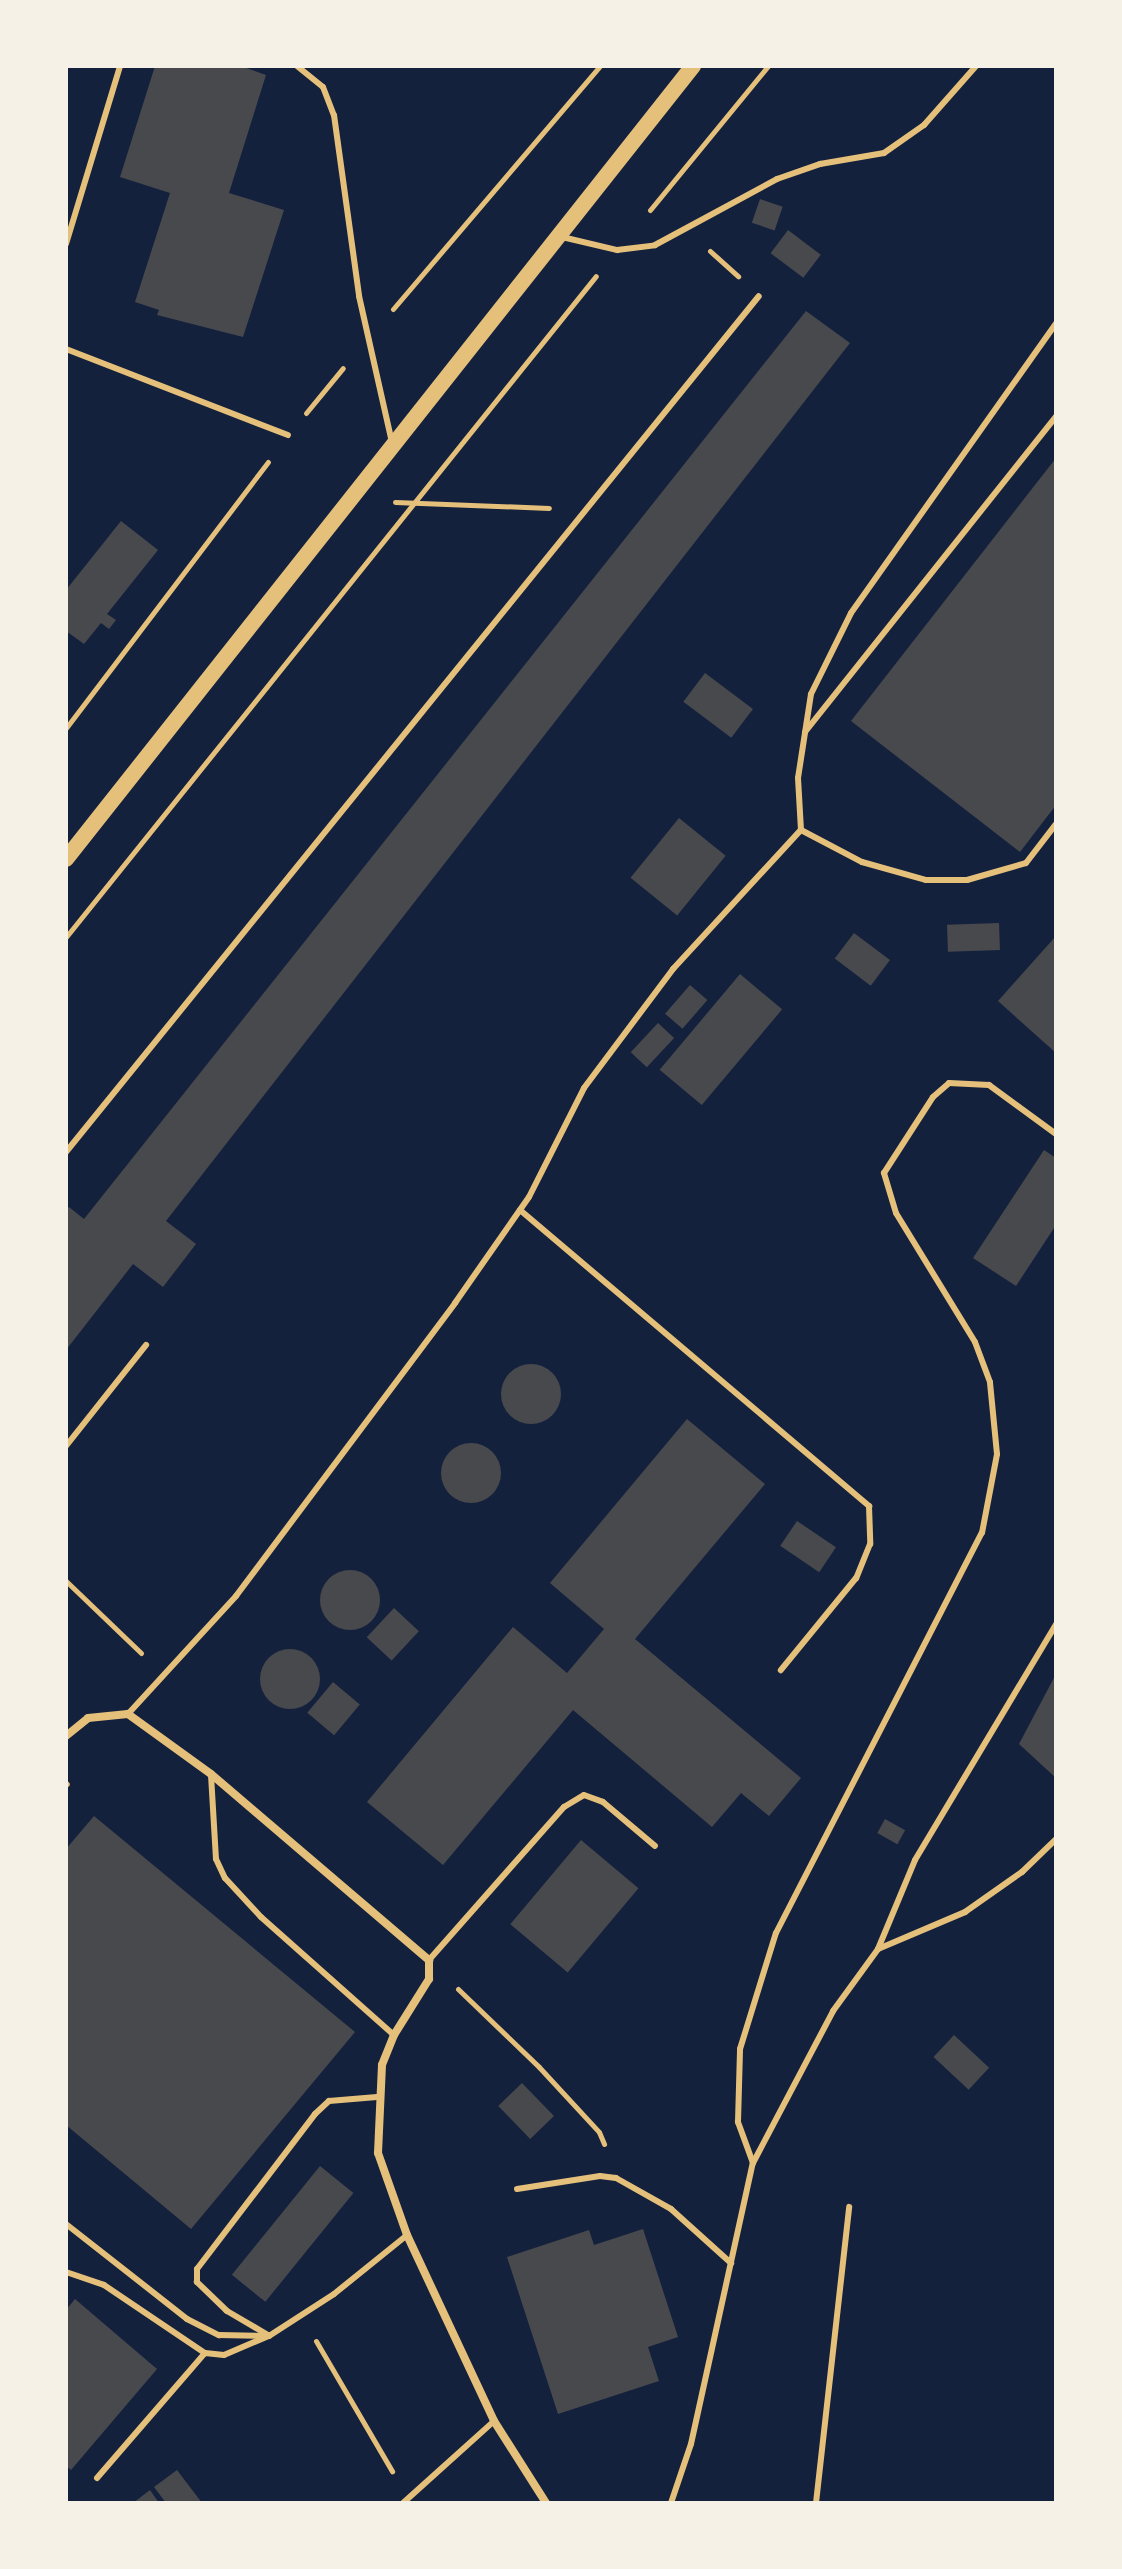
<!DOCTYPE html>
<style>
body{margin:0}
#map{position:relative;width:1122px;height:2569px;overflow:hidden;background:#14213d;font-family:Raleway,sans-serif}
div>[style]{position:absolute}
.building>*{inset:0;background:#48494c;transform-origin:0 0}
.round{border-radius:50%}
.path>*{height:5px;margin:-2.5px;padding:0 2.5px;transform-origin:2.5px;border-radius:2.5px;background:#e5c07b}
.service>*{height:6px;margin:-3px;padding:0 3px;transform-origin:3px;border-radius:3px;background:#e5c07b}
.minor>*{height:8px;margin:-4px;padding:0 4px;transform-origin:4px;border-radius:4px;background:#e5c07b}
.secondary>*{height:16px;margin:-8px;padding:0 8px;transform-origin:8px;border-radius:8px;background:#e5c07b}
span{translate:-50% -50%;white-space:nowrap;text-align:center;line-height:1.15;-webkit-text-stroke:8px #f6f1e7;paint-order:stroke}
.frame{position:absolute;inset:0;border:68px solid #f6f1e7;pointer-events:none}
</style>
<div id="map">
<div class="building">
<i style="clip-path:polygon(155px 66px,241px 66px,266px 75px,229px 193px,284px 210px,243px 337px,157px 315px,159px 310px,135px 302px,170px 193px,120px 177px)"></i>
<i style="left:760px;top:199px;width:24px;height:25px;rotate:19deg"></i>
<i style="left:788px;top:230px;width:41px;height:29px;rotate:37deg"></i>
<i style="clip-path:polygon(806px 311px,850px 343px,166px 1221px,196px 1244px,163px 1287px,133px 1264px,66px 1350px,66px 1210px,69px 1207px,84px 1219px)"></i>
<i style="clip-path:polygon(1056px 458px,1056px 805px,1020px 852px,851px 721px)"></i>
<i style="clip-path:polygon(121px 521px,158px 550px,107px 614px,116px 620px,109px 629px,101px 623px,84px 644px,66px 631px,66px 590px)"></i>
<i style="left:705px;top:673px;width:60px;height:36px;rotate:37deg"></i>
<i style="left:679px;top:818px;width:60px;height:77px;rotate:39deg"></i>
<i style="left:999px;top:923px;width:27px;height:52px;rotate:88deg"></i>
<i style="left:854px;top:933px;width:45px;height:32px;rotate:37deg"></i>
<i style="clip-path:polygon(1056px 936px,1056px 1053px,998px 1001px)"></i>
<i style="left:740px;top:974px;width:55px;height:125px;rotate:40deg"></i>
<i style="left:690px;top:985px;width:23px;height:38px;rotate:41deg"></i>
<i style="left:658px;top:1023px;width:22px;height:40px;rotate:43deg"></i>
<i style="clip-path:polygon(1044px 1150px,1056px 1158px,1056px 1225px,1016px 1286px,973px 1258px)"></i>
<i class="round" style="left:501px;top:1364px;width:60px;height:60px"></i>
<i style="clip-path:polygon(687px 1419px,765px 1484px,635px 1639px,801px 1778px,769px 1816px,741px 1793px,712px 1827px,573px 1710px,443px 1865px,367px 1802px,513px 1627px,567px 1673px,604px 1629px,550px 1583px)"></i>
<i class="round" style="left:441px;top:1443px;width:60px;height:60px"></i>
<i style="left:797px;top:1521px;width:47px;height:30px;rotate:34deg"></i>
<i class="round" style="left:320px;top:1570px;width:60px;height:60px"></i>
<i style="left:394px;top:1608px;width:34px;height:40px;rotate:43deg"></i>
<i class="round" style="left:260px;top:1649px;width:60px;height:60px"></i>
<i style="clip-path:polygon(1056px 1674px,1056px 1778px,1019px 1744px)"></i>
<i style="left:333px;top:1682px;width:35px;height:40px;rotate:40deg"></i>
<i style="clip-path:polygon(94px 1816px,355px 2032px,191px 2229px,66px 2125px,66px 1849px)"></i>
<i style="left:885px;top:1819px;width:23px;height:16px;rotate:29deg"></i>
<i style="left:581px;top:1840px;width:75px;height:110px;rotate:40deg"></i>
<i style="left:954px;top:2035px;width:48px;height:30px;rotate:43deg"></i>
<i style="left:522px;top:2083px;width:46px;height:33px;rotate:46deg"></i>
<i style="left:320px;top:2166px;width:43px;height:140px;rotate:39deg"></i>
<i style="clip-path:polygon(643px 2229px,678px 2337px,648px 2347px,659px 2381px,558px 2414px,507px 2257px,589px 2230px,594px 2245px)"></i>
<i style="clip-path:polygon(75px 2299px,157px 2369px,71px 2470px,66px 2466px,66px 2310px)"></i>
<i style="clip-path:polygon(177px 2470px,202px 2503px,166px 2503px,154px 2487px)"></i>
<i style="clip-path:polygon(150px 2490px,159px 2503px,133px 2503px)"></i>
</div>
<div class="path">
<i style="left:650px;top:210px;width:186px;rotate:-50.7deg"></i>
<i style="left:710px;top:251px;width:38px;rotate:42deg"></i>
<i style="left:393px;top:309px;width:319px;rotate:-49.6deg"></i>
<i style="left:306px;top:413px;width:58px;rotate:-50.6deg"></i>
<i style="left:395px;top:502px;width:154px;rotate:2.2deg"></i>
<i style="left:66px;top:728px;width:334px;rotate:-52.8deg"></i>
<i style="left:66px;top:937px;width:847px;rotate:-51.28deg"></i>
<i style="left:66px;top:1581px;width:104px;rotate:43.8deg"></i>
<i style="left:458px;top:1989px;width:112px;rotate:43.9deg"></i>
<i style="left:539px;top:2067px;width:88px;rotate:47.3deg"></i>
<i style="left:599px;top:2132px;width:13px;rotate:67deg"></i>
<i style="left:316px;top:2341px;width:151px;rotate:59.7deg"></i>
</div>
<div class="service">
<i style="left:297px;top:66px;width:33px;rotate:39deg"></i>
<i style="left:323px;top:87px;width:30px;rotate:69deg"></i>
<i style="left:334px;top:115px;width:183px;rotate:82.1deg"></i>
<i style="left:359px;top:296px;width:151px;rotate:77.3deg"></i>
<i style="left:562px;top:237px;width:57px;rotate:13.3deg"></i>
<i style="left:617px;top:250px;width:38px;rotate:-7deg"></i>
<i style="left:655px;top:245px;width:139px;rotate:-28.4deg"></i>
<i style="left:777px;top:179px;width:46px;rotate:-19.2deg"></i>
<i style="left:820px;top:164px;width:65px;rotate:-9.8deg"></i>
<i style="left:884px;top:153px;width:49px;rotate:-35deg"></i>
<i style="left:924px;top:125px;width:79px;rotate:-48.6deg"></i>
<i style="left:66px;top:244px;width:186px;rotate:-73.1deg"></i>
<i style="left:66px;top:349px;width:238px;rotate:21.2deg"></i>
<i style="left:805px;top:732px;width:404px;rotate:-51.5deg"></i>
<i style="left:801px;top:830px;width:69px;rotate:27.7deg"></i>
<i style="left:862px;top:862px;width:66px;rotate:15.7deg"></i>
<i style="left:926px;top:880px;width:41px"></i>
<i style="left:967px;top:880px;width:61px;rotate:-16.1deg"></i>
<i style="left:1026px;top:863px;width:49px;rotate:-52.4deg"></i>
<i style="left:66px;top:1152px;width:1101px;rotate:-51.01deg"></i>
<i style="left:520px;top:1210px;width:458px;rotate:40.3deg"></i>
<i style="left:869px;top:1506px;width:38px;rotate:88deg"></i>
<i style="left:870px;top:1544px;width:37px;rotate:112deg"></i>
<i style="left:856px;top:1578px;width:119px;rotate:129.2deg"></i>
<i style="left:66px;top:1446px;width:129px;rotate:-51.6deg"></i>
<i style="left:128px;top:1714px;width:160px;rotate:-47.5deg"></i>
<i style="left:236px;top:1596px;width:366px;rotate:-53.2deg"></i>
<i style="left:455px;top:1303px;width:129px;rotate:-55.1deg"></i>
<i style="left:529px;top:1197px;width:122px;rotate:-63.2deg"></i>
<i style="left:584px;top:1088px;width:149px;rotate:-53.2deg"></i>
<i style="left:673px;top:969px;width:189px;rotate:-47.4deg"></i>
<i style="left:801px;top:830px;width:52px;rotate:-93.3deg"></i>
<i style="left:798px;top:778px;width:85px;rotate:-81.2deg"></i>
<i style="left:811px;top:694px;width:90px;rotate:-63.7deg"></i>
<i style="left:851px;top:613px;width:355px;rotate:-54.7deg"></i>
<i style="left:211px;top:1775px;width:84px;rotate:86.6deg"></i>
<i style="left:216px;top:1859px;width:21px;rotate:65deg"></i>
<i style="left:225px;top:1878px;width:53px;rotate:47.3deg"></i>
<i style="left:261px;top:1917px;width:178px;rotate:41.6deg"></i>
<i style="left:66px;top:1785px;width:1px;rotate:-45deg"></i>
<i style="left:878px;top:1949px;width:96px;rotate:-67.4deg"></i>
<i style="left:915px;top:1860px;width:275px;rotate:-59.1deg"></i>
<i style="left:429px;top:1960px;width:204px;rotate:-48.6deg"></i>
<i style="left:564px;top:1807px;width:23px;rotate:-31deg"></i>
<i style="left:584px;top:1795px;width:20px;rotate:20deg"></i>
<i style="left:603px;top:1802px;width:68px;rotate:40.2deg"></i>
<i style="left:753px;top:2163px;width:44px;rotate:-110.1deg"></i>
<i style="left:738px;top:2122px;width:73px;rotate:-88.4deg"></i>
<i style="left:740px;top:2049px;width:121px;rotate:-72.8deg"></i>
<i style="left:776px;top:1933px;width:450px;rotate:-62.8deg"></i>
<i style="left:982px;top:1533px;width:80px;rotate:-79.2deg"></i>
<i style="left:997px;top:1454px;width:72px;rotate:-95.6deg"></i>
<i style="left:990px;top:1382px;width:43px;rotate:-110.6deg"></i>
<i style="left:975px;top:1342px;width:151px;rotate:-121.5deg"></i>
<i style="left:896px;top:1213px;width:42px;rotate:-106.7deg"></i>
<i style="left:884px;top:1173px;width:90px;rotate:-57.2deg"></i>
<i style="left:933px;top:1097px;width:21px;rotate:-41deg"></i>
<i style="left:949px;top:1083px;width:40px;rotate:2.9deg"></i>
<i style="left:989px;top:1085px;width:83px;rotate:36.2deg"></i>
<i style="left:517px;top:2189px;width:84px;rotate:-8.9deg"></i>
<i style="left:600px;top:2176px;width:16px;rotate:7deg"></i>
<i style="left:616px;top:2178px;width:63px;rotate:29.4deg"></i>
<i style="left:671px;top:2209px;width:81px;rotate:42deg"></i>
<i style="left:66px;top:2224px;width:154px;rotate:38.1deg"></i>
<i style="left:187px;top:2319px;width:36px;rotate:27deg"></i>
<i style="left:219px;top:2335px;width:50px;rotate:1.1deg"></i>
<i style="left:269px;top:2336px;width:77px;rotate:-32.9deg"></i>
<i style="left:334px;top:2294px;width:94px;rotate:-38.9deg"></i>
<i style="left:66px;top:2272px;width:40px;rotate:18.9deg"></i>
<i style="left:104px;top:2285px;width:122px;rotate:34deg"></i>
<i style="left:205px;top:2353px;width:19px;rotate:6deg"></i>
<i style="left:224px;top:2355px;width:46px;rotate:-23.2deg"></i>
<i style="left:268px;top:2335px;width:48px;rotate:-149.7deg"></i>
<i style="left:227px;top:2311px;width:42px;rotate:-136deg"></i>
<i style="left:197px;top:2282px;width:13px;rotate:-90deg"></i>
<i style="left:197px;top:2269px;width:195px;rotate:-52.7deg"></i>
<i style="left:315px;top:2114px;width:19px;rotate:-43deg"></i>
<i style="left:329px;top:2101px;width:48px;rotate:-4.8deg"></i>
<i style="left:97px;top:2478px;width:165px;rotate:-49.2deg"></i>
<i style="left:403px;top:2503px;width:122px;rotate:-42deg"></i>
<i style="left:671px;top:2503px;width:62px;rotate:-71.3deg"></i>
<i style="left:691px;top:2444px;width:288px;rotate:-77.6deg"></i>
<i style="left:753px;top:2163px;width:172px;rotate:-62.2deg"></i>
<i style="left:833px;top:2011px;width:77px;rotate:-54deg"></i>
<i style="left:878px;top:1949px;width:95px;rotate:-23deg"></i>
<i style="left:965px;top:1912px;width:70px;rotate:-35.1deg"></i>
<i style="left:1022px;top:1872px;width:47px;rotate:-44.1deg"></i>
<i style="left:816px;top:2503px;width:298px;rotate:-83.6deg"></i>
</div>
<div class="minor">
<i style="left:66px;top:1736px;width:28px;rotate:-39deg"></i>
<i style="left:88px;top:1718px;width:40px;rotate:-5.7deg"></i>
<i style="left:128px;top:1714px;width:102px;rotate:35.9deg"></i>
<i style="left:211px;top:1774px;width:287px;rotate:40.5deg"></i>
<i style="left:429px;top:1960px;width:19px;rotate:90deg"></i>
<i style="left:429px;top:1979px;width:66px;rotate:122deg"></i>
<i style="left:394px;top:2035px;width:32px;rotate:112deg"></i>
<i style="left:382px;top:2065px;width:88px;rotate:92.6deg"></i>
<i style="left:378px;top:2153px;width:87px;rotate:70.5deg"></i>
<i style="left:407px;top:2235px;width:205px;rotate:64.9deg"></i>
<i style="left:494px;top:2421px;width:97px;rotate:57.6deg"></i>
</div>
<div class="secondary">
<i style="left:66px;top:859px;width:1011px;rotate:-51.67deg"></i>
</div>
<div class="frame"></div>
</div>
